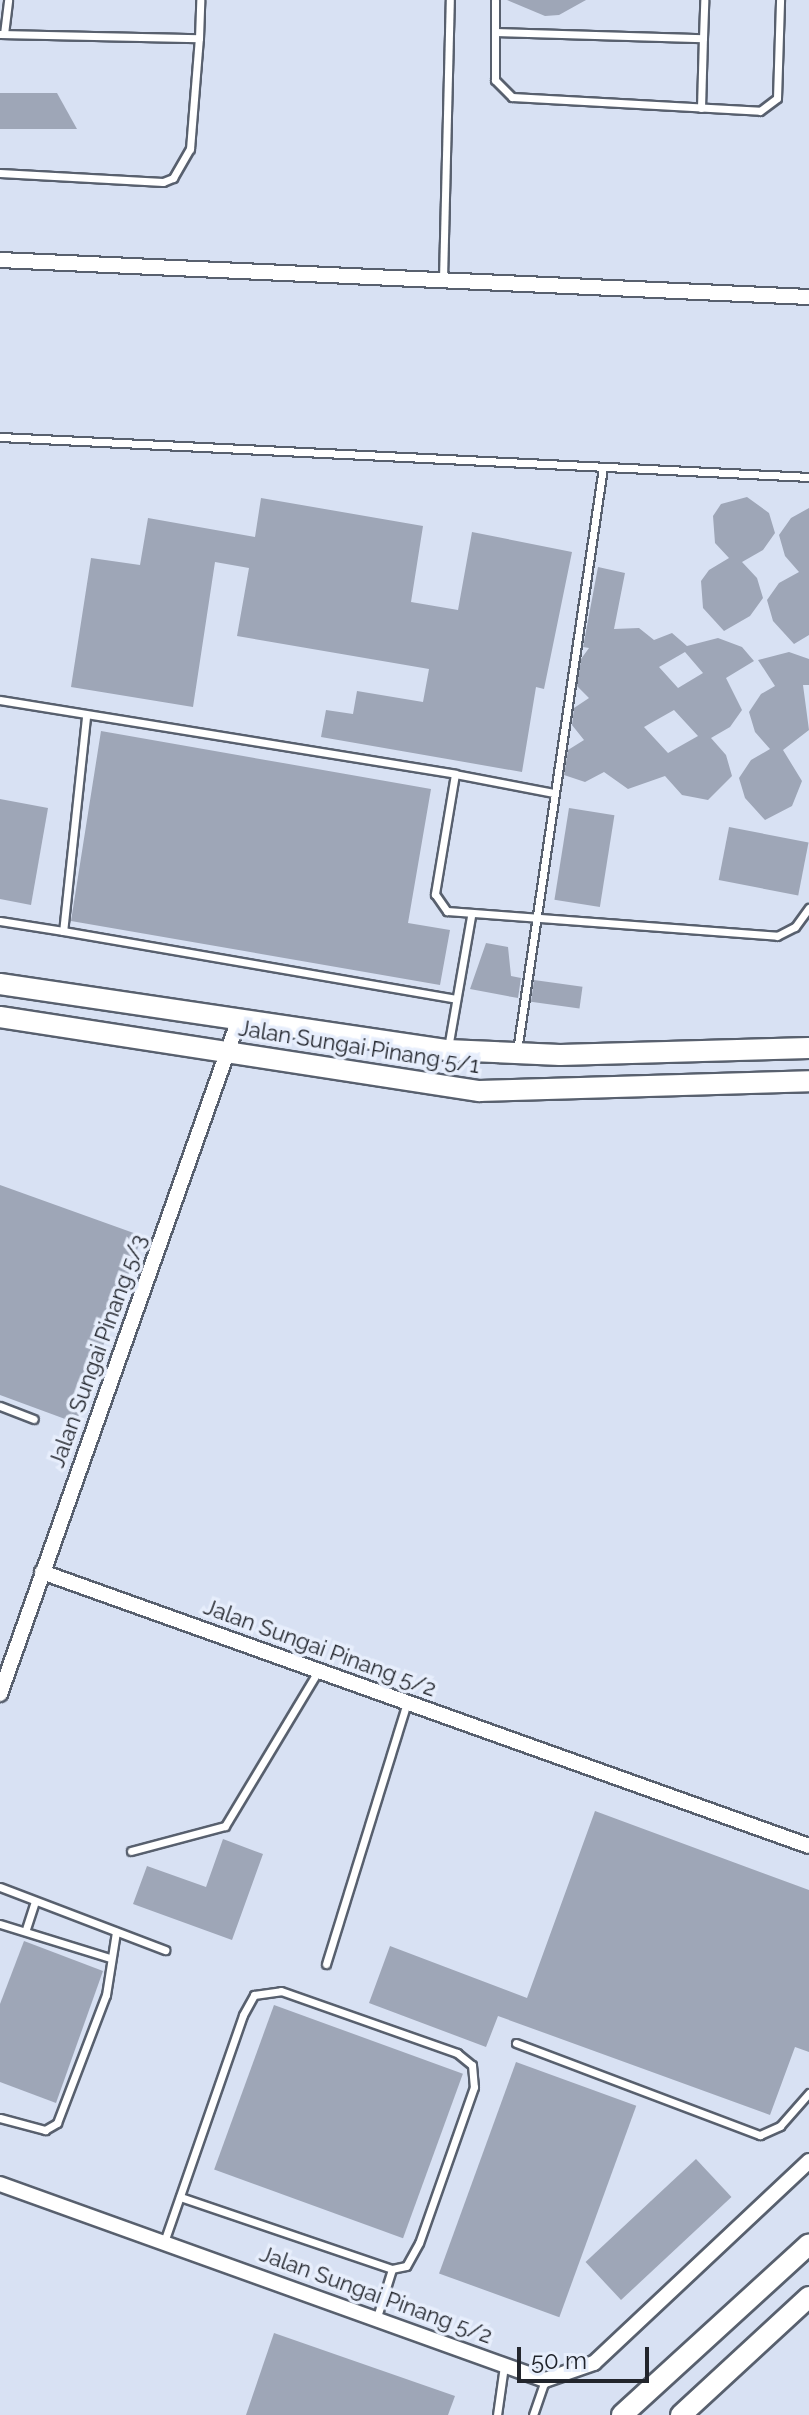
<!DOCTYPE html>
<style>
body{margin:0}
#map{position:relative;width:809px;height:2415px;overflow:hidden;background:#d8e1f3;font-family:Raleway,sans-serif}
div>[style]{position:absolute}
.building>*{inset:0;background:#9ea6b7;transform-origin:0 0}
.roads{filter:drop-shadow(2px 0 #58606e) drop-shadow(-2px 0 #58606e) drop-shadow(0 2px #58606e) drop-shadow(0 -2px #58606e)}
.lane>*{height:7px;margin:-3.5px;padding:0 3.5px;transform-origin:3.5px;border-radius:3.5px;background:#fff}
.street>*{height:14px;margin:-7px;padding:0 7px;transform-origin:7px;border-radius:7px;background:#fff}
.secondary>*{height:20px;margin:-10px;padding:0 10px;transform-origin:10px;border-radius:10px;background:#fff}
span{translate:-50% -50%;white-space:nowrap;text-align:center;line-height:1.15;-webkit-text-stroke:7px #e7eefc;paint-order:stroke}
.street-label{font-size:22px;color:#22252c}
.scale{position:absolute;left:517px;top:2347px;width:132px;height:36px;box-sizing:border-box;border:4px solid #22252c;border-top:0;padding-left:10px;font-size:24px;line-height:28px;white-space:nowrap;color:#22252c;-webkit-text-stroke:6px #e7eefc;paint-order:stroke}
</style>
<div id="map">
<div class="building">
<i style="clip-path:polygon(507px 0,586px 0,559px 15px,545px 16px)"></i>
<i style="clip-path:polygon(0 93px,57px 93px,77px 129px,0 129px)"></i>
<i style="clip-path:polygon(747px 497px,769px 513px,775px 533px,763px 550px,742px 562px,757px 578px,763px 598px,750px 616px,724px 631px,703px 608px,701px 581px,709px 570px,729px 558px,715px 543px,713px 516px,721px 504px)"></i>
<i style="clip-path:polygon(261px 498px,423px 526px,411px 602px,458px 610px,472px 532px,572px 552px,544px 689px,536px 687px,522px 772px,321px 737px,326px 710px,353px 714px,357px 691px,423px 702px,429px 669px,237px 636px,249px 568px,215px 562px,193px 707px,71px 687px,91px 558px,140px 565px,148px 518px,255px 537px)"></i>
<i style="clip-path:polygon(809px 508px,809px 635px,794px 644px,773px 621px,767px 600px,779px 583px,799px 572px,785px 556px,779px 535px,791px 518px)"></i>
<i style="clip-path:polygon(evenodd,598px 567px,625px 573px,614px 629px,639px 628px,654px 640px,672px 633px,687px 646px,718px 638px,742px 647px,754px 661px,726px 678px,742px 710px,730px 727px,711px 738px,726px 755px,732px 776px,708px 800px,682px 795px,665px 776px,628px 789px,604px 772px,585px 782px,564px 775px,568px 750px,584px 740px,572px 725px,574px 708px,589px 698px,577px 686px,581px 659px,589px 648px,583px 647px,598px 567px,685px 652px,703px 673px,678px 688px,659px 667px,685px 652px,598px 567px,674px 710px,698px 736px,668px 753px,644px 727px,674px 710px)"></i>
<i style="clip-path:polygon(789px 652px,809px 659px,809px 685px,803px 685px,809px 730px,783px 750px,802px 781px,792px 806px,765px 820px,745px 798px,739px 778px,751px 760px,770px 749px,755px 732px,749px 712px,761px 694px,775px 686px,758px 660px)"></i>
<i style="clip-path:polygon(101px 731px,431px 789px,408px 923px,450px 930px,440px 985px,71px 921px)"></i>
<i style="clip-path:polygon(0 799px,48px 808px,31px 905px,0 899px)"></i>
<i style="left:569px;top:808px;width:46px;height:93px;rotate:9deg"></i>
<i style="left:729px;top:827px;width:81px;height:54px;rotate:11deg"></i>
<i style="clip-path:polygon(486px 943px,508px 947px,511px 976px,521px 978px,518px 998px,470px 989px)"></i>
<i style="left:534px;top:980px;width:49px;height:22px;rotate:8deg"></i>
<i style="clip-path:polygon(0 1185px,142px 1236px,76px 1423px,0 1395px)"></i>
<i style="clip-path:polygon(595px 1811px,809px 1890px,809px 2052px,795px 2047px,770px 2115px,498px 2016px,486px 2047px,369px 2003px,390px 1946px,527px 1998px)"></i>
<i style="clip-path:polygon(223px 1839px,263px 1854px,232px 1940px,133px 1904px,147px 1866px,206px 1887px)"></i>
<i style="clip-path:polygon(24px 1941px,103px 1971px,56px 2103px,0 2082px,0 2004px)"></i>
<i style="left:274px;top:2005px;width:201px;height:175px;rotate:20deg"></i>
<i style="left:516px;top:2062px;width:128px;height:225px;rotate:20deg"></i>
<i style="left:696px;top:2159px;width:52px;height:151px;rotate:47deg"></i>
<i style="clip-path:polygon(274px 2333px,455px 2396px,448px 2415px,246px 2415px)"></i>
</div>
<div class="roads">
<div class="lane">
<i style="left:495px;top:0;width:80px;rotate:90deg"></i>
<i style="left:495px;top:80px;width:24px;rotate:45deg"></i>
<i style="left:512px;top:97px;width:248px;rotate:3.2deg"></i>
<i style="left:760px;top:111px;width:21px;rotate:-37deg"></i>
<i style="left:777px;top:98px;width:98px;rotate:-88.2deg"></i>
<i style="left:495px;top:32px;width:208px;rotate:1.7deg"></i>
<i style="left:703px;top:38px;width:38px;rotate:-88deg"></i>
<i style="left:0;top:34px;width:199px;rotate:1.2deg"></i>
<i style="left:199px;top:38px;width:38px;rotate:-88deg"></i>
<i style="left:4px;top:34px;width:34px;rotate:-83deg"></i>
<i style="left:701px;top:108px;width:70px;rotate:-88.4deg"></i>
<i style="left:0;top:173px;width:163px;rotate:3.2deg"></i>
<i style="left:163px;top:182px;width:11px;rotate:-22deg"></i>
<i style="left:173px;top:178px;width:34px;rotate:-60deg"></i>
<i style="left:190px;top:149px;width:111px;rotate:-85.4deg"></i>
<i style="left:443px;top:279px;width:279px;rotate:-88.6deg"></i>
<i style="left:0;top:437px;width:810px;rotate:2.83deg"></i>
<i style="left:0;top:700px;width:461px;rotate:9.2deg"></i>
<i style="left:455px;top:774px;width:122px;rotate:99.5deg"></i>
<i style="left:435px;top:894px;width:21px;rotate:55deg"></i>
<i style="left:447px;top:911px;width:331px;rotate:4.3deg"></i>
<i style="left:777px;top:936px;width:20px;rotate:-27deg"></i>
<i style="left:795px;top:927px;width:24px;rotate:-54deg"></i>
<i style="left:86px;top:717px;width:215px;rotate:96.1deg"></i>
<i style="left:63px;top:931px;width:399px;rotate:9.8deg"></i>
<i style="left:455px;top:774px;width:101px;rotate:10.9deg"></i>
<i style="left:0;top:921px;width:64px;rotate:9deg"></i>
<i style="left:448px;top:1048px;width:134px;rotate:-80.1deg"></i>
<i style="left:517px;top:1051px;width:590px;rotate:-81.62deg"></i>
<i style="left:0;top:1406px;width:36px;rotate:21deg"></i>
<i style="left:131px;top:1851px;width:97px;rotate:-14.9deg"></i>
<i style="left:225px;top:1826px;width:181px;rotate:-59deg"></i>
<i style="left:0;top:1887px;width:177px;rotate:20.9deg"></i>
<i style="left:0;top:1924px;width:115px;rotate:17.2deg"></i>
<i style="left:26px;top:1929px;width:29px;rotate:-72deg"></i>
<i style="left:326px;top:1964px;width:274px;rotate:-72.8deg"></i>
<i style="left:516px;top:2043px;width:261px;rotate:20.7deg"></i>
<i style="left:760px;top:2135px;width:22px;rotate:-24deg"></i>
<i style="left:780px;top:2126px;width:44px;rotate:-48.7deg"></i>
<i style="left:0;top:2118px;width:47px;rotate:14.9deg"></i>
<i style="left:45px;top:2130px;width:14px;rotate:-30deg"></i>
<i style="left:57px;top:2123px;width:137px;rotate:-69.1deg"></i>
<i style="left:106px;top:1995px;width:64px;rotate:-81deg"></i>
<i style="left:164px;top:2242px;width:240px;rotate:-70.8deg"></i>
<i style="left:243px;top:2015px;width:23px;rotate:-61deg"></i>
<i style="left:254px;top:1995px;width:27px;rotate:-8deg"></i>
<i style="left:281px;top:1991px;width:187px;rotate:19.4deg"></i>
<i style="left:457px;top:2053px;width:19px;rotate:39deg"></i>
<i style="left:472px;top:2065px;width:22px;rotate:85deg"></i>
<i style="left:474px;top:2087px;width:165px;rotate:109.4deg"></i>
<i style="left:419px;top:2243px;width:26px;rotate:119deg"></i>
<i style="left:406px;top:2266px;width:14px;rotate:168deg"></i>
<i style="left:392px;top:2269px;width:224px;rotate:-161.2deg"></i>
<i style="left:377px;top:2317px;width:50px;rotate:-72.6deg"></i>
<i style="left:497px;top:2415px;width:49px;rotate:-81.9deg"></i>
<i style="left:533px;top:2415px;width:37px;rotate:-71deg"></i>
</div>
<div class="street">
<i style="left:0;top:260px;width:810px;rotate:2.62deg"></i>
<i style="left:42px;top:1572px;width:814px;rotate:19.66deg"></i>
<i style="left:0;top:1694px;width:713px;rotate:-70.5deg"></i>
<i style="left:0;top:2184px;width:579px;rotate:19.78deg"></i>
<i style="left:545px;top:2380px;width:52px;rotate:-19.1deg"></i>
<i style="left:594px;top:2363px;width:295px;rotate:-43.2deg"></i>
</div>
<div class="secondary">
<i style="left:0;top:984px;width:452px;rotate:8.4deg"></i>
<i style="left:447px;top:1050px;width:113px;rotate:2.5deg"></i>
<i style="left:560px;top:1055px;width:249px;rotate:-1.6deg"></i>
<i style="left:0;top:1017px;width:485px;rotate:8.8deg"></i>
<i style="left:479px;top:1091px;width:330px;rotate:-1.7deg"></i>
<i style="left:622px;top:2415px;width:253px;rotate:-42.4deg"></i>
<i style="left:681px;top:2415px;width:174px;rotate:-42.7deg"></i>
</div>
</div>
<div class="street-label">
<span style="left:359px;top:1047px;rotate:9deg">Jalan Sungai Pinang 5/1</span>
<span style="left:98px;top:1351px;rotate:-70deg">Jalan Sungai Pinang 5/3</span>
<span style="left:320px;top:1648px;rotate:20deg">Jalan Sungai Pinang 5/2</span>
<span style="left:376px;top:2295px;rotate:20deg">Jalan Sungai Pinang 5/2</span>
</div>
<div class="scale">50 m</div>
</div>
